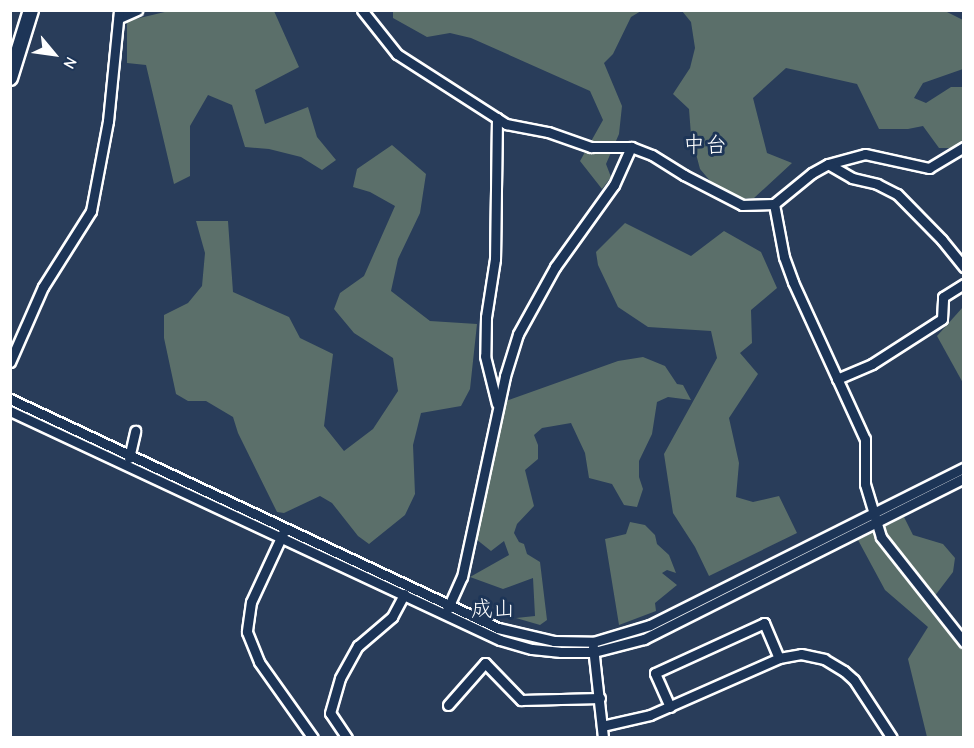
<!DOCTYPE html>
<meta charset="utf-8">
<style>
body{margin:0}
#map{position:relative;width:974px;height:748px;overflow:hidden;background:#293d5a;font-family:"Comic Neue","Klee One",sans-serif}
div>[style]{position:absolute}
.green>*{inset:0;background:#5b6f6a}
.roads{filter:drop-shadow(2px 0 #fff) drop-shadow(-2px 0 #fff) drop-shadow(0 2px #fff) drop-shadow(0 -2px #fff)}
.minor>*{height:9px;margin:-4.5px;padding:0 4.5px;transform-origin:4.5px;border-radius:4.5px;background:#1d3557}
.highway>*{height:14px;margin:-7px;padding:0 7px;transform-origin:7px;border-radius:7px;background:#1d3557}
span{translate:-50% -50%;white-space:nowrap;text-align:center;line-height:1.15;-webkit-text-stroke:6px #1d3557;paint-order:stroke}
.quarter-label{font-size:22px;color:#fff}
.frame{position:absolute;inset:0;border:12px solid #fff;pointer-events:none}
.north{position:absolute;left:24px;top:24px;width:60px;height:60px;-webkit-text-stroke:4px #1d3557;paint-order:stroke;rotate:119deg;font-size:16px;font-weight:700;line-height:24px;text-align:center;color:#fff}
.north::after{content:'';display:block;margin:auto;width:21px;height:27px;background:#fff;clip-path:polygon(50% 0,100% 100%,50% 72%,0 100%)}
</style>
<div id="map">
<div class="green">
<i style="clip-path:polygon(173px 10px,274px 11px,299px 67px,255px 90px,265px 124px,308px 107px,317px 137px,336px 160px,322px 170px,301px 157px,269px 149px,245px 147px,232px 105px,208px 95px,190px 126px,190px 176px,174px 184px,146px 65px,127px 63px,127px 21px)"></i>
<i style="clip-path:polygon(943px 10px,963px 20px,963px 69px,923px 83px,914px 98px,926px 103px,951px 87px,963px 87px,963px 148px,939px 148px,923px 126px,908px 129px,879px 129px,857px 84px,786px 68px,753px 98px,767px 153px,792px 163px,754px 198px,738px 199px,711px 182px,700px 169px,691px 135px,689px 109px,673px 94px,690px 68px,695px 48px,691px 22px,682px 11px)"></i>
<i style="clip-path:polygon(393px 11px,641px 11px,631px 17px,613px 54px,604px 63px,622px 106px,619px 134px,606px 164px,611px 177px,602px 189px,580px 161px,603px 120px,590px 91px,471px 38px,450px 33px,427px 37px,393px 18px)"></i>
<i style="clip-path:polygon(392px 145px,426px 174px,420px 213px,398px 259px,391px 291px,430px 321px,477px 324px,470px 389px,461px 406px,421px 413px,413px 445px,415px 494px,405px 515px,369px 544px,358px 536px,332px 503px,320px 496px,284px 513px,277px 512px,238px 433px,233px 417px,206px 401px,188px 401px,176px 394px,164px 338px,164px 315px,188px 303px,202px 286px,205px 253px,196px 221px,228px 221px,233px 292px,289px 317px,300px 338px,333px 354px,324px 426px,344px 451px,373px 429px,398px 391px,393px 358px,354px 333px,334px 309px,340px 293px,364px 276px,395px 206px,370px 192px,353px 187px,357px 169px)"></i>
<i style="clip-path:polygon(625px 223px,691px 256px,724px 231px,761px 252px,777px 288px,751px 310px,752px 343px,740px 353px,758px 374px,729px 418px,739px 463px,736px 497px,753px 502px,779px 496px,797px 533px,709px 576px,695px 547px,673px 513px,664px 454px,717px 358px,711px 331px,648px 327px,618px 307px,598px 265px,596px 252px)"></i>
<i style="clip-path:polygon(963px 307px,963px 383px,937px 336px)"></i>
<i style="clip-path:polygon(643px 357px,665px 366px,677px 384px,683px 385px,691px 400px,668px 397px,657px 402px,652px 434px,639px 461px,639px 477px,643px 489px,637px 507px,624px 505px,612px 484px,589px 478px,585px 453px,571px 423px,542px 428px,534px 435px,538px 445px,538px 459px,525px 470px,534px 506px,517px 524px,514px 533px,519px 542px,524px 544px,527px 554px,540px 562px,547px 620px,540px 625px,516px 618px,535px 616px,533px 578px,503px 589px,470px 577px,509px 555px,504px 541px,491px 551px,476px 539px,506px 401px,618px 361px)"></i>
<i style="clip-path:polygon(904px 517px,913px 535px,943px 544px,955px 558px,953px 572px,934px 597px,963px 648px,963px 737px,927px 737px,908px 659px,928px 627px,885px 590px,858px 540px)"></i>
<i style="clip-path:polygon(630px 522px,645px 525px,655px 535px,657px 544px,669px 555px,676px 573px,667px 570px,662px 573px,677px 585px,655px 603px,656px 611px,619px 625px,605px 539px,626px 534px)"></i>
</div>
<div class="roads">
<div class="minor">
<i style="left:362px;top:10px;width:56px;rotate:51.5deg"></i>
<i style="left:397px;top:54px;width:130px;rotate:32.7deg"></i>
<i style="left:506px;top:124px;width:43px;rotate:10.8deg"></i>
<i style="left:548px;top:132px;width:46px;rotate:19.2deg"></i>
<i style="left:591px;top:147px;width:40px"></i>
<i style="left:631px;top:147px;width:22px;rotate:21deg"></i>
<i style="left:652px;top:155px;width:38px;rotate:32deg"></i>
<i style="left:684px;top:175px;width:65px;rotate:27.3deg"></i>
<i style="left:742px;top:205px;width:32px;rotate:-2deg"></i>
<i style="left:774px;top:204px;width:49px;rotate:-39.2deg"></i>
<i style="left:812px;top:173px;width:18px;rotate:-29deg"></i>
<i style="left:828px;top:164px;width:38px;rotate:-15deg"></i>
<i style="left:865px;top:154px;width:66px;rotate:12.3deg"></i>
<i style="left:929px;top:168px;width:41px;rotate:-31deg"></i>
<i style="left:119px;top:18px;width:20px;rotate:-24deg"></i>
<i style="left:497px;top:118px;width:141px;rotate:90.8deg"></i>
<i style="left:495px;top:259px;width:59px;rotate:98.8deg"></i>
<i style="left:486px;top:317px;width:39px;rotate:91deg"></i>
<i style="left:485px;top:356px;width:49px;rotate:76deg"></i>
<i style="left:828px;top:164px;width:28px;rotate:30deg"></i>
<i style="left:852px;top:178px;width:26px;rotate:13deg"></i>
<i style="left:877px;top:184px;width:22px;rotate:27deg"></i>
<i style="left:897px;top:194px;width:64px;rotate:45.6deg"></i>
<i style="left:942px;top:240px;width:35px;rotate:51deg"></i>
<i style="left:774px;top:204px;width:54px;rotate:79.3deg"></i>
<i style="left:784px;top:257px;width:27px;rotate:70deg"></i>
<i style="left:793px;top:282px;width:173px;rotate:65.4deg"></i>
<i style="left:865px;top:439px;width:45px;rotate:90deg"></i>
<i style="left:865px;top:484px;width:55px;rotate:73.2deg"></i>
<i style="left:881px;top:537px;width:134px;rotate:51.7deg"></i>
<i style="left:10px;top:362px;width:82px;rotate:-66.3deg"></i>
<i style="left:43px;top:287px;width:90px;rotate:-57.7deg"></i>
<i style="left:91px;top:211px;width:92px;rotate:-79.3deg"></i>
<i style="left:108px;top:121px;width:112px;rotate:-84.3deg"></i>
<i style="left:837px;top:379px;width:38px;rotate:-23deg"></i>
<i style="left:872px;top:364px;width:83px;rotate:-32.7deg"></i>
<i style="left:942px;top:319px;width:22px;rotate:-87deg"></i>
<i style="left:943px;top:297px;width:25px;rotate:-32deg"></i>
<i style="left:10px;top:399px;width:539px;rotate:25.14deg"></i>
<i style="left:498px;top:628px;width:57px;rotate:13.1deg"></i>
<i style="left:554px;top:641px;width:39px;rotate:1deg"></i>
<i style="left:593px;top:642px;width:59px;rotate:-16.6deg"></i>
<i style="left:650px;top:625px;width:351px;rotate:-26.6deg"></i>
<i style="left:10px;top:411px;width:541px;rotate:25.05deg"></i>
<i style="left:500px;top:640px;width:33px;rotate:16deg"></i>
<i style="left:532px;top:649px;width:29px;rotate:6deg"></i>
<i style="left:561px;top:652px;width:33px"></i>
<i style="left:594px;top:652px;width:52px;rotate:-14.6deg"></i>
<i style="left:644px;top:639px;width:358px;rotate:-26.7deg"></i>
<i style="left:129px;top:458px;width:28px;rotate:-77deg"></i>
<i style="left:284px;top:531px;width:78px;rotate:114.9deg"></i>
<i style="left:251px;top:602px;width:30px;rotate:98deg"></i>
<i style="left:247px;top:632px;width:32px;rotate:68deg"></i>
<i style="left:259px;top:662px;width:93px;rotate:54.6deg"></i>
<i style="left:447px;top:610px;width:36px;rotate:-66deg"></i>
<i style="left:462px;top:577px;width:206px;rotate:-77.9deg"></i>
<i style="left:505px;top:376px;width:44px;rotate:-72.8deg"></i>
<i style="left:518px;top:334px;width:77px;rotate:-61.1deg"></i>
<i style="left:555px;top:267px;width:101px;rotate:-54.3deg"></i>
<i style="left:614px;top:185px;width:42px;rotate:-65.9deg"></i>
<i style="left:593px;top:647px;width:92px;rotate:83.7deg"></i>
<i style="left:448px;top:705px;width:56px;rotate:-48.6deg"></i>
<i style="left:485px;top:663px;width:52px;rotate:45.8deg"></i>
<i style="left:521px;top:700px;width:79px;rotate:-1.5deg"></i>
<i style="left:670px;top:707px;width:37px;rotate:-114deg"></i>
<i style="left:655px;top:673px;width:120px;rotate:-24.6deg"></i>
<i style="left:764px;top:623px;width:38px;rotate:67deg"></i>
<i style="left:602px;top:726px;width:49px;rotate:-12.9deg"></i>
<i style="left:650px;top:715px;width:141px;rotate:-23.8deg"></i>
<i style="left:779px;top:658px;width:22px;rotate:-10deg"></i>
<i style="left:801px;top:654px;width:24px;rotate:12deg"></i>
<i style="left:824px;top:659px;width:23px;rotate:31deg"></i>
<i style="left:844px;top:671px;width:13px;rotate:42deg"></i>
<i style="left:854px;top:680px;width:69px;rotate:56.8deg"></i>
<i style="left:347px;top:738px;width:30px;rotate:-124deg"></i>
<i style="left:330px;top:713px;width:36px;rotate:-74deg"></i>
<i style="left:340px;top:678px;width:37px;rotate:-61deg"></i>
<i style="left:358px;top:646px;width:45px;rotate:-40.5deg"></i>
<i style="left:392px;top:617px;width:26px;rotate:-62deg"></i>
</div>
<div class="highway">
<i style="left:10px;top:78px;width:71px;rotate:-72.8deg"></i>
</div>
</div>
<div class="quarter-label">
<span style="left:705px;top:146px">中台</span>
<span style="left:493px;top:610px">成山</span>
</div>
<div class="frame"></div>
<div class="north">N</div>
</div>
